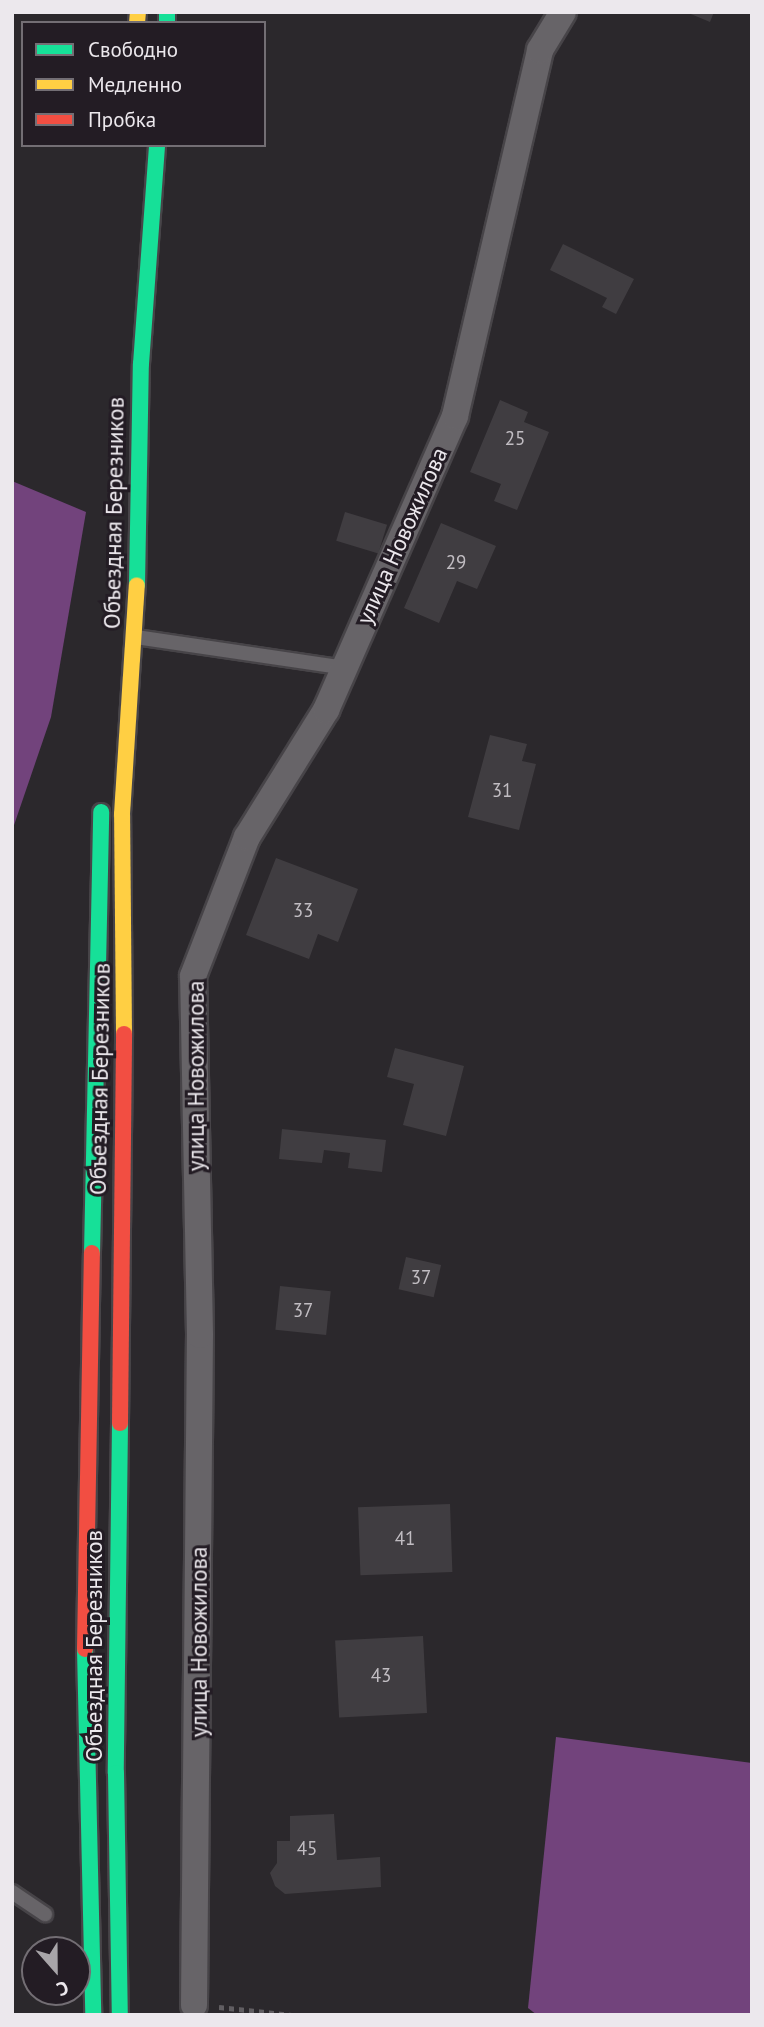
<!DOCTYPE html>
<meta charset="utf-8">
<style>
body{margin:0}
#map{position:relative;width:764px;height:2027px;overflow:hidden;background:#2b282c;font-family:"PT Sans",sans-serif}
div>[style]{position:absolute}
.forest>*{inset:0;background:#72437c}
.building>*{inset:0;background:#403d41;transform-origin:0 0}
.path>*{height:4.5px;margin-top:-2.25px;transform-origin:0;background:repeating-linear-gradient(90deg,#615e62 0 5px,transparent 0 10px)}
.roads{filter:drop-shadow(2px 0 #474448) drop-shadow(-2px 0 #474448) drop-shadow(0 2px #474448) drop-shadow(0 -2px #474448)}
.lane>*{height:14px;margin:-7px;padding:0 7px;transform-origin:7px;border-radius:7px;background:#676468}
.street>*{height:26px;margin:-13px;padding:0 13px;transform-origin:13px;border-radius:13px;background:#676468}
.fast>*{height:16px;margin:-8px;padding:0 8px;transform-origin:8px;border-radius:8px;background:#16e098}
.slow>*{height:16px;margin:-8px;padding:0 8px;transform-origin:8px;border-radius:8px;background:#ffcf43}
.jam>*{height:16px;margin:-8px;padding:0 8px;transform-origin:8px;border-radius:8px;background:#f24e42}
span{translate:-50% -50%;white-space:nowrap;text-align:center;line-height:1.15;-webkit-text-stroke:6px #231c24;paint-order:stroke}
.number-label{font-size:19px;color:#c1bdc2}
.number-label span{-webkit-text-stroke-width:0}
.street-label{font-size:23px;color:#ece8ed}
.frame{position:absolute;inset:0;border:14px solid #ece8ed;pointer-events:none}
.legend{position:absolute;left:21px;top:21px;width:245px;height:126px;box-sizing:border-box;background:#231c24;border:2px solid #736e74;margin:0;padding:9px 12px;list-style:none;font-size:21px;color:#ece8ed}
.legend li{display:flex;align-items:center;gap:14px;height:35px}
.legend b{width:35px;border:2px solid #736e74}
.north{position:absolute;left:21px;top:1936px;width:70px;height:70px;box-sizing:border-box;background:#231c24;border:2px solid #736e74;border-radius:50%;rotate:159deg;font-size:19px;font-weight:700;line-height:28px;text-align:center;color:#ece8ed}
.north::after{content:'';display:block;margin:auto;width:24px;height:32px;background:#a8a5a9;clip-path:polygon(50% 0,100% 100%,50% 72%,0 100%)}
</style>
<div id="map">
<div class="forest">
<i style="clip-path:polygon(12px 481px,86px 512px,51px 717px,12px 831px)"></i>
<i style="clip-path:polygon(556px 1737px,752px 1763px,752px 2015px,537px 2015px,528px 2008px)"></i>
</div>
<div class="building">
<i style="clip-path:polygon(686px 12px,714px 12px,710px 22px)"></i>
<i style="clip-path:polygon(563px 244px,634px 279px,616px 314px,602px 307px,607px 298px,550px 270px)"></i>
<i style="clip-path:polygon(500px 400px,528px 412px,524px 422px,549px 432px,517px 510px,494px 501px,501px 484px,470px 472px)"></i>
<i style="left:345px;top:512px;width:44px;height:30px;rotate:17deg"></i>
<i style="clip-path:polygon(441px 523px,496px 546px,477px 589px,457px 581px,439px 623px,404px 608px)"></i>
<i style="clip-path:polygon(490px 735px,527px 744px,522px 761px,536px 764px,519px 830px,468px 817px)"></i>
<i style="clip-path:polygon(276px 858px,358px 889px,338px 942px,318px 934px,309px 959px,246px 935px)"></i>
<i style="clip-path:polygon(395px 1048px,464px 1066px,446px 1136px,403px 1125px,414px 1084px,387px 1077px)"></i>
<i style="clip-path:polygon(282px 1129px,386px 1140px,382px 1172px,348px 1168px,350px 1153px,324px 1150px,322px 1163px,279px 1159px)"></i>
<i style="left:406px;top:1257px;width:36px;height:33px;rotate:13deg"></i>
<i style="left:280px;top:1286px;width:51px;height:44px;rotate:6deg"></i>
<i style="left:450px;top:1504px;width:68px;height:92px;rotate:88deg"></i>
<i style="left:423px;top:1636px;width:77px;height:88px;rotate:87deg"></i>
<i style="clip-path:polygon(334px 1814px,337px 1860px,380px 1857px,381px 1887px,285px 1894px,275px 1886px,270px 1873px,277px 1863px,277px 1841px,290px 1841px,290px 1816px)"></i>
</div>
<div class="path">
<i style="left:219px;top:2007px;width:73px;rotate:6.3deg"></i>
</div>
<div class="roads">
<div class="lane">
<i style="left:136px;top:637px;width:211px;rotate:8.4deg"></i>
<i style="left:12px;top:1892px;width:40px;rotate:34deg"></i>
</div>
<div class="street">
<i style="left:194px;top:2005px;width:670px;rotate:-89.49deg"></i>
<i style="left:200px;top:1335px;width:359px;rotate:-91.1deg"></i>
<i style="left:193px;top:976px;width:149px;rotate:-68.8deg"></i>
<i style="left:247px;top:837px;width:150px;rotate:-58.1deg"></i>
<i style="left:326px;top:710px;width:321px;rotate:-66.3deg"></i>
<i style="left:455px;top:416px;width:376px;rotate:-76.9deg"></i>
<i style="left:540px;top:50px;width:44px;rotate:-58.8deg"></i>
</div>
<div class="fast">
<i style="left:167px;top:12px;width:11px;rotate:90deg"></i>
<i style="left:137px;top:585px;width:221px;rotate:-89deg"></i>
<i style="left:141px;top:364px;width:220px;rotate:-85.8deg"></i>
<i style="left:92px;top:1253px;width:441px;rotate:-88.8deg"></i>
<i style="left:120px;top:1423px;width:350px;rotate:90.7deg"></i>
<i style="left:116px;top:1773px;width:242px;rotate:89.1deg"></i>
<i style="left:85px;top:1649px;width:366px;rotate:88.7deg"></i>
</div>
<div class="slow">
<i style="left:137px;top:23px;width:11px;rotate:-85deg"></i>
<i style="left:124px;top:1034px;width:220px;rotate:-90.5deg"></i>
<i style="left:122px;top:814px;width:229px;rotate:-86.3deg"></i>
</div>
<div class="jam">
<i style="left:120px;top:1423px;width:389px;rotate:-89.4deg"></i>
<i style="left:85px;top:1649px;width:396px;rotate:-89deg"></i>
</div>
</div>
<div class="number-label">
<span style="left:515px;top:439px">25</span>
<span style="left:456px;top:563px">29</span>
<span style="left:502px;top:791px">31</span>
<span style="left:303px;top:911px">33</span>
<span style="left:421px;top:1278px">37</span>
<span style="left:303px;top:1311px">37</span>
<span style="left:405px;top:1539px">41</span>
<span style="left:381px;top:1676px">43</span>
<span style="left:307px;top:1849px">45</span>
</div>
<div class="street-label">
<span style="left:114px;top:513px;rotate:-89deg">Объездная Березников</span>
<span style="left:402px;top:536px;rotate:-66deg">улица Новожилова</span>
<span style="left:196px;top:1076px;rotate:-90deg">улица Новожилова</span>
<span style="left:100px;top:1079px;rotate:-89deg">Объездная Березников</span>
<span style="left:199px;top:1642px;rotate:-90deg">улица Новожилова</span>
<span style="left:94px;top:1646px;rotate:-90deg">Объездная Березников</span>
</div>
<div class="frame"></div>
<ul class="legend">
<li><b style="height:9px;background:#16e098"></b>Свободно</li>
<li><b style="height:9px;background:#ffcf43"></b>Медленно</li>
<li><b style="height:9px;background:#f24e42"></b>Пробка</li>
</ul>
<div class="north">С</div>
</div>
